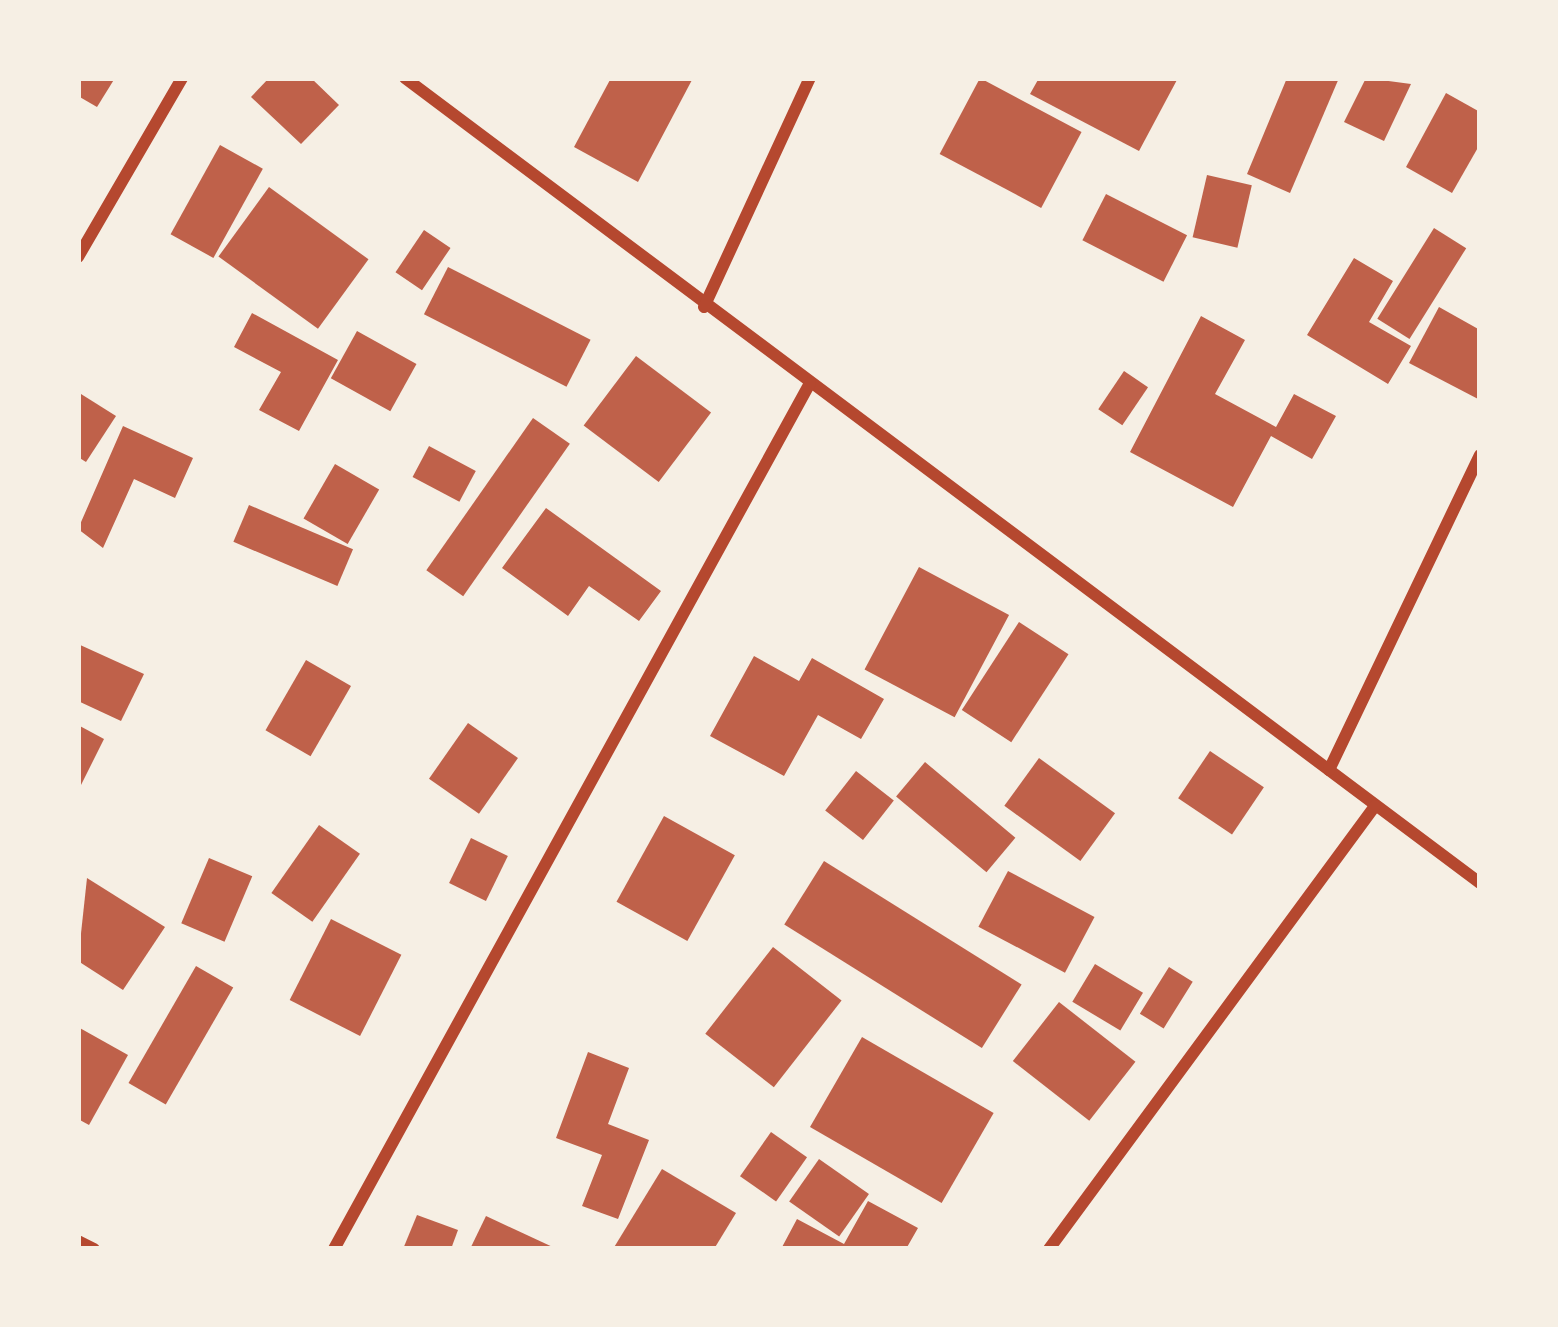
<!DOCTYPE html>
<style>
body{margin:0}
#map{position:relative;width:1558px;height:1327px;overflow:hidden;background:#f6efe4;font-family:Lato,sans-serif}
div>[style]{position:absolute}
.building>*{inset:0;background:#bf614a;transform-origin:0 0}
.minor>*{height:12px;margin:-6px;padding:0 6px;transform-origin:6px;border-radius:6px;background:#b5482f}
span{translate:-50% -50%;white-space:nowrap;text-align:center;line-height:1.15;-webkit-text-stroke:10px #f6efe4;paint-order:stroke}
.frame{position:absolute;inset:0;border:81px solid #f6efe4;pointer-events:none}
</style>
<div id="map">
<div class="building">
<i style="clip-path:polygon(78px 78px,115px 78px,97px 107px,78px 96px)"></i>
<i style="clip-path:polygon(269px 78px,311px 78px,339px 105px,301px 144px,251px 97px)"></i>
<i style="clip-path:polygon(611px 78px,693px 78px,638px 182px,574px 147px)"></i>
<i style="left:980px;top:78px;width:115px;height:86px;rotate:28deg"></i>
<i style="clip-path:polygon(1039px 78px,1178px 78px,1139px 151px,1030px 94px)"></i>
<i style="clip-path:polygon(1287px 78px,1339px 78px,1290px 193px,1247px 174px)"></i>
<i style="clip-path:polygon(1366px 78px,1411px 84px,1384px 141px,1344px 122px)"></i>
<i style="clip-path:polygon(1446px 93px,1480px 112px,1480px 144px,1452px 193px,1406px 167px)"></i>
<i style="left:220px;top:145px;width:49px;height:102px;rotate:29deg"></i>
<i style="left:1207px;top:175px;width:46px;height:64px;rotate:13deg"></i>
<i style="left:269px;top:187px;width:123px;height:86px;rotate:36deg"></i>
<i style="left:1106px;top:194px;width:91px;height:52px;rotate:27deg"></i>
<i style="left:1434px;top:228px;width:38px;height:107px;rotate:32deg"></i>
<i style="left:424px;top:230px;width:32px;height:51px;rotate:34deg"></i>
<i style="clip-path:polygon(1354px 258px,1393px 281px,1369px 322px,1411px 346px,1388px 384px,1307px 335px)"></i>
<i style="left:448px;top:267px;width:160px;height:53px;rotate:27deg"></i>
<i style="clip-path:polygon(1439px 307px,1480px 330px,1480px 400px,1409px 363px)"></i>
<i style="clip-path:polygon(252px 313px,338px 360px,299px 431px,259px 410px,281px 372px,234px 347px)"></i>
<i style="clip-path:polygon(1201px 316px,1245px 340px,1215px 394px,1276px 427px,1294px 394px,1336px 416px,1312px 459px,1271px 436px,1233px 507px,1130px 452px)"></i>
<i style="left:357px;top:331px;width:68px;height:54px;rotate:29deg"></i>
<i style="left:636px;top:356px;width:94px;height:87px;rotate:37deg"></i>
<i style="left:1124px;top:371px;width:29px;height:46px;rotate:34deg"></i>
<i style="clip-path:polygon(81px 394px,116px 416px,86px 462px,78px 457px)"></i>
<i style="left:533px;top:418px;width:45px;height:186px;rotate:35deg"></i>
<i style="clip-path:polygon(123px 426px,193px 458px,175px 498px,134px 479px,103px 548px,78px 529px)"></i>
<i style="left:429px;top:446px;width:53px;height:35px;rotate:28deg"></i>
<i style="left:335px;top:464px;width:51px;height:63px;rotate:30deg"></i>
<i style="left:249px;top:505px;width:113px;height:40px;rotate:23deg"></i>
<i style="clip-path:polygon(546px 508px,661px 591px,639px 621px,589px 586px,568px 616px,502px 568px)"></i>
<i style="left:919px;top:567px;width:102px;height:116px;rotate:28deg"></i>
<i style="left:1019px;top:622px;width:59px;height:105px;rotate:33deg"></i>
<i style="clip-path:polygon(78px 644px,144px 674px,121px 721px,78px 701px)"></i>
<i style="clip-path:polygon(754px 656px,799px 681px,812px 658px,884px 699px,861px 739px,818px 715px,784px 776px,710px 736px)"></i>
<i style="left:306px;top:660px;width:52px;height:81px;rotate:30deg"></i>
<i style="left:468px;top:723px;width:61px;height:68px;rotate:35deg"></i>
<i style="clip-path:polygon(78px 725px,104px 739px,78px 791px)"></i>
<i style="left:1210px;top:751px;width:65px;height:57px;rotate:34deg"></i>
<i style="left:1039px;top:758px;width:94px;height:59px;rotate:36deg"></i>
<i style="left:925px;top:762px;width:118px;height:45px;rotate:40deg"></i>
<i style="left:856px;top:771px;width:48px;height:50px;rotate:38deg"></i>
<i style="left:664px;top:816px;width:81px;height:98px;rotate:29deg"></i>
<i style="left:319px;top:825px;width:50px;height:83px;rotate:35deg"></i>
<i style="left:471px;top:838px;width:41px;height:50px;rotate:26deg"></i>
<i style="left:209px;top:858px;width:47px;height:71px;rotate:23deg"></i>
<i style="left:824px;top:861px;width:233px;height:75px;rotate:32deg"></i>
<i style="left:1008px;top:871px;width:98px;height:63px;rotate:28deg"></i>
<i style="clip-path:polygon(87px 878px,165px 927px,123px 990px,78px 961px)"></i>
<i style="left:331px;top:919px;width:79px;height:91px;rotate:27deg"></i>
<i style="left:773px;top:947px;width:87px;height:110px;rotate:38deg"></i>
<i style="left:1095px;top:964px;width:56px;height:44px;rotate:31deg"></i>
<i style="left:196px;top:966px;width:43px;height:135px;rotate:30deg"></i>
<i style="left:1169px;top:967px;width:28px;height:55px;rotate:32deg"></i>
<i style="left:1059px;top:1002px;width:97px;height:75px;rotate:38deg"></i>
<i style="clip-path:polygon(78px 1027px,128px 1055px,89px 1125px,78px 1119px)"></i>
<i style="left:862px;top:1037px;width:152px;height:104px;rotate:30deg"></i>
<i style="clip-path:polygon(588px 1052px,629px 1068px,608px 1124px,649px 1140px,618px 1219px,582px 1206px,602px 1155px,556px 1138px)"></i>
<i style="left:771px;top:1132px;width:44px;height:54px;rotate:35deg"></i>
<i style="left:819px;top:1159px;width:61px;height:52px;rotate:35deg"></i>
<i style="clip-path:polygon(662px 1169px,736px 1213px,714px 1249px,613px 1249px)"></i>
<i style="clip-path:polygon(868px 1201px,918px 1228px,906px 1249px,781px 1249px,797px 1219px,844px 1244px)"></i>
<i style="clip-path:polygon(417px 1215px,458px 1230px,451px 1249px,403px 1249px)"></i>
<i style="clip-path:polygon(486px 1216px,557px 1249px,470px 1249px)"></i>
</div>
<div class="minor">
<i style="left:405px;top:78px;width:1343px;rotate:36.83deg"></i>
<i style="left:78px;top:257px;width:207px;rotate:-59.8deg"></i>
<i style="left:704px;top:307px;width:252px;rotate:-65.2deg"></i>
<i style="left:1329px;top:770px;width:349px;rotate:-64.4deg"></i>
<i style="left:78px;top:1241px;width:18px;rotate:27deg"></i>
<i style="left:334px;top:1249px;width:988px;rotate:-61.2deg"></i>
<i style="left:1049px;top:1249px;width:550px;rotate:-53.65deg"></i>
</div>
<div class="frame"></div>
</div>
